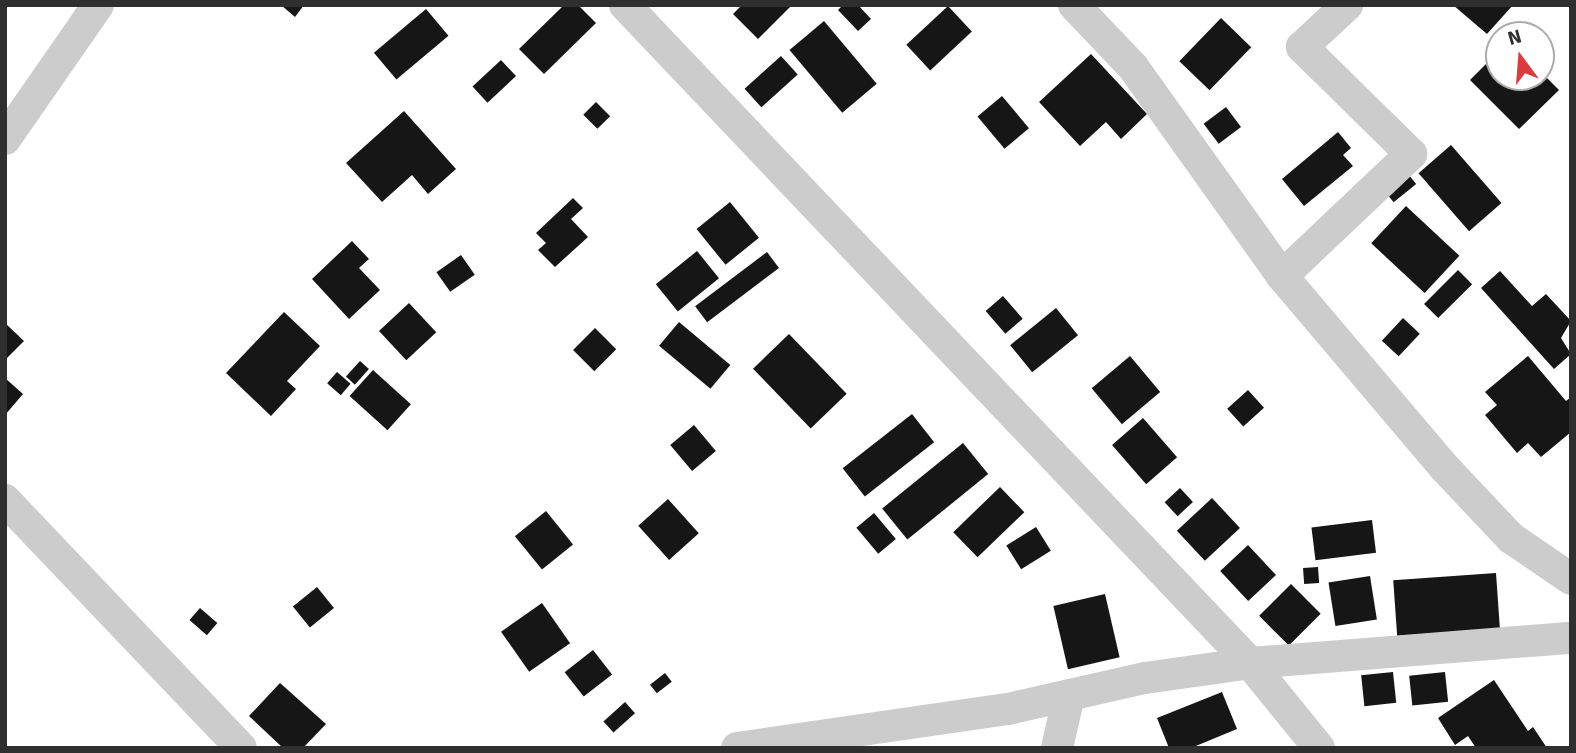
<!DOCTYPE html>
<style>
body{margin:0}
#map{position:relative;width:1576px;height:753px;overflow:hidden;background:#fff;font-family:Signika,sans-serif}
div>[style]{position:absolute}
.building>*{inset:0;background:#161616;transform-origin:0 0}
.minor>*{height:32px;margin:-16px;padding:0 16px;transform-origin:16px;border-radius:16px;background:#ccc}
span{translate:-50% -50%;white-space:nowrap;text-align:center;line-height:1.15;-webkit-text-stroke:7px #fff;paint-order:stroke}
.frame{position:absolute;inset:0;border:7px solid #2f2f2f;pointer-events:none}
.north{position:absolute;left:1485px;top:21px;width:70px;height:70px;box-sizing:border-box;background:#fff;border:2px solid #acacac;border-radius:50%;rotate:344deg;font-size:19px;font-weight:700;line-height:28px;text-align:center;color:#2f2f2f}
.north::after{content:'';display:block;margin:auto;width:24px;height:32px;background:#db3c3d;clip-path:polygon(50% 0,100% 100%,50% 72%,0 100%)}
</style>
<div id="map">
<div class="building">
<i style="clip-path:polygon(281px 5px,304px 5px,295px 17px)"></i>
<i style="clip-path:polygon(564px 5px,578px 5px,596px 23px,544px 74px,519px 49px)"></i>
<i style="clip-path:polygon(742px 5px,792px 5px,758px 39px,733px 14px)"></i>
<i style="clip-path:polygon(843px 5px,858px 5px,871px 19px,858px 31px,838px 10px)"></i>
<i style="clip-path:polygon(1453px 5px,1513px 5px,1487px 34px)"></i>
<i style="left:948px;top:6px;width:35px;height:57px;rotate:47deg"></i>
<i style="left:426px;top:9px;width:35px;height:68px;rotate:50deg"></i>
<i style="left:1221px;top:18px;width:42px;height:60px;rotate:44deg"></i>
<i style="left:824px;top:21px;width:82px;height:45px;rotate:50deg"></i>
<i style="clip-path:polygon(1499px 51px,1499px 77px,1541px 77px,1541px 72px,1559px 90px,1519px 129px,1470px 80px)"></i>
<i style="clip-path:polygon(1091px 54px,1147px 114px,1121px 139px,1106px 122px,1080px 146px,1039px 102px)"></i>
<i style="left:781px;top:56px;width:25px;height:49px;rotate:48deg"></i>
<i style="left:501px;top:60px;width:22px;height:39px;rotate:47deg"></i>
<i style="left:1002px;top:96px;width:42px;height:32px;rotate:50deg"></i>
<i style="left:596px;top:102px;width:20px;height:18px;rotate:45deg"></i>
<i style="left:1226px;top:107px;width:25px;height:28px;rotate:53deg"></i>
<i style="clip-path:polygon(404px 111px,456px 169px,428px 194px,412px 175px,382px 202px,346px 163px)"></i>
<i style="clip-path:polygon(1338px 132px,1351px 148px,1343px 155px,1353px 166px,1304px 206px,1282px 179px)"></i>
<i style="left:1451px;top:145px;width:77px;height:43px;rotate:49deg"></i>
<i style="left:1408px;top:174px;width:13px;height:29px;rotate:51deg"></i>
<i style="clip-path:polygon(573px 198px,583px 208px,571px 219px,588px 237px,555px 267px,538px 250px,546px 243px,536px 233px)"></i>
<i style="left:730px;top:202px;width:46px;height:43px;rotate:51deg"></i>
<i style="left:1406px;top:206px;width:73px;height:51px;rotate:43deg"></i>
<i style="clip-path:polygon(352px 241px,369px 259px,359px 268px,380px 290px,349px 319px,312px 279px)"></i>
<i style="left:697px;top:251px;width:35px;height:53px;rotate:51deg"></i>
<i style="left:767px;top:252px;width:20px;height:90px;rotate:53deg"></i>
<i style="left:461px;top:255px;width:24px;height:30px;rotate:55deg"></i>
<i style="left:1458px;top:270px;width:20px;height:48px;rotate:45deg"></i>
<i style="clip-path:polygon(1500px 271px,1532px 306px,1546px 294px,1571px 321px,1561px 338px,1571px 354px,1554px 369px,1481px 288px)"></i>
<i style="left:1003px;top:296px;width:30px;height:23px;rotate:49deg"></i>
<i style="left:409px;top:303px;width:40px;height:41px;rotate:47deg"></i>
<i style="left:1056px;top:308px;width:35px;height:59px;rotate:51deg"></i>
<i style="clip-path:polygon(284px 312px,320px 346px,287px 381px,296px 389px,271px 416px,226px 373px)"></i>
<i style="left:1403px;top:318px;width:23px;height:31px;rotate:43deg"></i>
<i style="left:679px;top:322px;width:67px;height:31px;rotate:40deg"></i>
<i style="clip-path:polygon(5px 323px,24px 341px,5px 360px)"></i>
<i style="left:595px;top:328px;width:30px;height:31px;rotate:45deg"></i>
<i style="left:789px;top:334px;width:83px;height:50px;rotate:46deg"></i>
<i style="left:1130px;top:356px;width:47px;height:50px;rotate:50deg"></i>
<i style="clip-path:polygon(1528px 356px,1566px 401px,1571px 397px,1571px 432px,1541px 457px,1528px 443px,1517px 453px,1485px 415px,1497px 405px,1485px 392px)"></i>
<i style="left:360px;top:361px;width:12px;height:21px;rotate:42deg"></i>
<i style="left:373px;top:370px;width:51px;height:35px;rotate:42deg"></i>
<i style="left:337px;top:372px;width:18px;height:15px;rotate:41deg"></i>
<i style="clip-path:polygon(5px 378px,23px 394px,5px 415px)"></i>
<i style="left:1248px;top:390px;width:24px;height:28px;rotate:48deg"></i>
<i style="left:912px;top:414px;width:36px;height:88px;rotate:52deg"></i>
<i style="left:1143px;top:418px;width:52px;height:41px;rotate:49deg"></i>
<i style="left:694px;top:425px;width:34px;height:31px;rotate:50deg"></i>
<i style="left:963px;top:443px;width:40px;height:104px;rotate:51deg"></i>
<i style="left:1000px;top:487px;width:35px;height:65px;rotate:46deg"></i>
<i style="left:1180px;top:488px;width:19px;height:21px;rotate:47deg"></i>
<i style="left:1212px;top:498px;width:41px;height:48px;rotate:47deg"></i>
<i style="left:668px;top:499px;width:46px;height:40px;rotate:48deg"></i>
<i style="left:546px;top:511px;width:43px;height:40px;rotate:51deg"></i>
<i style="left:874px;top:513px;width:34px;height:23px;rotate:50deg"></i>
<i style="left:1372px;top:520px;width:33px;height:61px;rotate:83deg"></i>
<i style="left:1036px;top:527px;width:28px;height:35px;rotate:58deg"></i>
<i style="left:1248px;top:545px;width:41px;height:38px;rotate:47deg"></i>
<i style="left:1318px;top:567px;width:16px;height:15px;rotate:86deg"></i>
<i style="left:1496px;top:573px;width:56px;height:103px;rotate:86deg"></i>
<i style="left:1370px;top:576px;width:44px;height:42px;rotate:81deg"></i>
<i style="left:1291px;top:584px;width:42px;height:45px;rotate:45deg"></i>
<i style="left:317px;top:587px;width:27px;height:31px;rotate:51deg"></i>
<i style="left:1105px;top:594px;width:65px;height:53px;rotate:77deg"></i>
<i style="left:542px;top:603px;width:49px;height:50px;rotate:55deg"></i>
<i style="left:200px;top:608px;width:23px;height:16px;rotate:41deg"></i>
<i style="left:593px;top:650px;width:31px;height:36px;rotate:52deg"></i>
<i style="left:1393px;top:672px;width:31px;height:32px;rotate:84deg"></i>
<i style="left:1445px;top:672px;width:30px;height:36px;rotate:84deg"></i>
<i style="left:665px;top:673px;width:11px;height:19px;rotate:52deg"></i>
<i style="clip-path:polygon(1494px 680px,1528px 731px,1533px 727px,1547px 748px,1476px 748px,1468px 736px,1455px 745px,1438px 718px)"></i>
<i style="clip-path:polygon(280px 683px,326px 724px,303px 748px,283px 748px,249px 716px)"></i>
<i style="clip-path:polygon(1222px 692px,1237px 729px,1191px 748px,1169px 748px,1157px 718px)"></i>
<i style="left:625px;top:702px;width:15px;height:29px;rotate:48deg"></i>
</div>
<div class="minor">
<i style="left:625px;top:5px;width:908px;rotate:46.47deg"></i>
<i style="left:1250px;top:663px;width:109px;rotate:50.9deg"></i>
<i style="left:1074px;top:5px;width:86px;rotate:46.4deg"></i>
<i style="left:1133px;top:67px;width:257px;rotate:54.5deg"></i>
<i style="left:1282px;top:276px;width:250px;rotate:49.7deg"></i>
<i style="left:1444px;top:467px;width:98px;rotate:46.7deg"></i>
<i style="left:1511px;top:538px;width:73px;rotate:34.3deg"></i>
<i style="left:5px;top:139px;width:163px;rotate:-55.2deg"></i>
<i style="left:1282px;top:276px;width:178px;rotate:-43.4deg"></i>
<i style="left:1411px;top:154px;width:153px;rotate:-135.5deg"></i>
<i style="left:1302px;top:47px;width:62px;rotate:-43deg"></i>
<i style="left:5px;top:500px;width:342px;rotate:46.4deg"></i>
<i style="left:737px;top:748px;width:274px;rotate:-8.2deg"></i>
<i style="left:1008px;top:709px;width:140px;rotate:-12.8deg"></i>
<i style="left:1145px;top:678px;width:106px;rotate:-8.1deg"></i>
<i style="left:1250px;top:663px;width:322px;rotate:-4.5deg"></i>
<i style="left:1057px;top:748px;width:54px;rotate:-77.2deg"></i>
</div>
<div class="frame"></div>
<div class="north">N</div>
</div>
